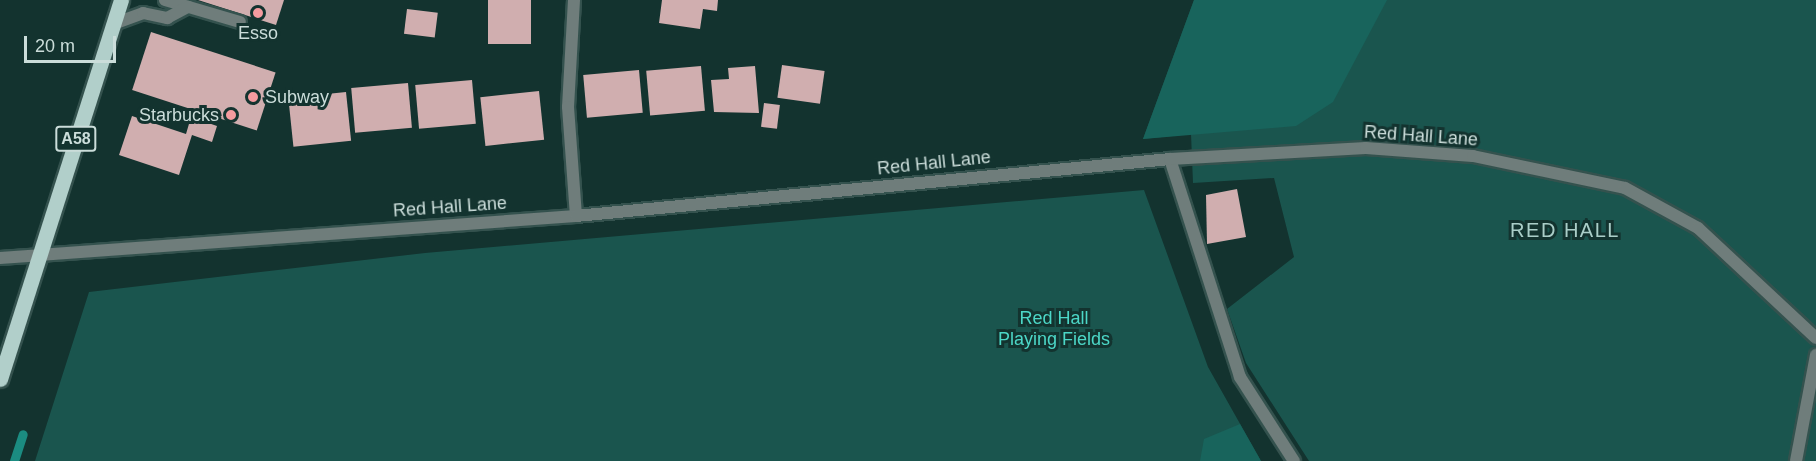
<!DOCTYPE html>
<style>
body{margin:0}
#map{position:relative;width:1816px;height:461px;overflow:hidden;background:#13332f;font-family:Helvetica,sans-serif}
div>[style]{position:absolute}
.green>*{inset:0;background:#1a554e}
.forest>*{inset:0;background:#18645c}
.stream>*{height:9px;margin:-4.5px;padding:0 4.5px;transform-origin:4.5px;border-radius:4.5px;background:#1b8c81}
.building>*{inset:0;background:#d0aeaf;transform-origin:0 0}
.roads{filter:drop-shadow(2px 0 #34524e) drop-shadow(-2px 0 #34524e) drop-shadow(0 2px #34524e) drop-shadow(0 -2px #34524e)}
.service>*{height:12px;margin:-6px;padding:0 6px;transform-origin:6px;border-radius:6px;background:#6f7d7b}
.minor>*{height:12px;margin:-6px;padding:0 6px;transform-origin:6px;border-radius:6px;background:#6f7d7b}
.tertiary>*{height:12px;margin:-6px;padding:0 6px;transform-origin:6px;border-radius:6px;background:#6f7d7b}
.primary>*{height:15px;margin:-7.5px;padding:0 7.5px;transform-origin:7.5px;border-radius:7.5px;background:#b1cfca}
.dots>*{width:16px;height:16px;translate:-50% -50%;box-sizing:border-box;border:3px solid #13332f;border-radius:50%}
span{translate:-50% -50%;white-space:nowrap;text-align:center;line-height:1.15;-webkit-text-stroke:6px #13332f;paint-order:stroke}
.shield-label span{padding:2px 4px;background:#13332f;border:2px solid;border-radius:4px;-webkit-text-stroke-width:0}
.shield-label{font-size:16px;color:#cbddda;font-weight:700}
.poi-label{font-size:18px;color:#cbddda}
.left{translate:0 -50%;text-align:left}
.right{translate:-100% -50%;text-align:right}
.street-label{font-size:18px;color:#cbddda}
.park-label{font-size:18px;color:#4cd7c7}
.neighbourhood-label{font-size:20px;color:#aacec8;letter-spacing:1.5px}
.scale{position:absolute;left:24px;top:36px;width:92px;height:27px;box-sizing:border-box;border:3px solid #cbddda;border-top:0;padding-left:8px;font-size:18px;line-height:21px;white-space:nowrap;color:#cbddda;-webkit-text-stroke:4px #13332f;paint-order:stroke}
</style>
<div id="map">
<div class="green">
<i style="clip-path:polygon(1194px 0,1816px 0,1816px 461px,1309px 461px,1246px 363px,1227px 309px,1294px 257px,1274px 178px,1193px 183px,1191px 134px,1143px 139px)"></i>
<i style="clip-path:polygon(1144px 190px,1208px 367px,1261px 461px,35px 461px,89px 292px,425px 253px)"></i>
</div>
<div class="forest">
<i style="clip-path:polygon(1194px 0,1387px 0,1333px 102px,1296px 126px,1143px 139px)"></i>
<i style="clip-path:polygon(1240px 424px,1261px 461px,1200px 461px,1204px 439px)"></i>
</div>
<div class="stream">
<i style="left:14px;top:461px;width:28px;rotate:-72deg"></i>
</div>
<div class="building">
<i style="clip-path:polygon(198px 0,284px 0,276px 25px)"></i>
<i style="left:488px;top:0;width:43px;height:44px"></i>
<i style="clip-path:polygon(662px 0,718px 0,717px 11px,703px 9px,700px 29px,659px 23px)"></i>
<i style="left:407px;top:9px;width:31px;height:25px;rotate:7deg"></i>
<i style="left:151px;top:32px;width:131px;height:61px;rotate:18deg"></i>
<i style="left:782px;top:65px;width:43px;height:33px;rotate:8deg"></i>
<i style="left:701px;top:66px;width:45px;height:55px;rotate:85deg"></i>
<i style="clip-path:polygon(755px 66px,759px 113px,714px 112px,711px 80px,729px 79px,728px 68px)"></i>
<i style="left:639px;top:70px;width:43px;height:56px;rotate:85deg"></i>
<i style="left:472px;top:80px;width:44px;height:57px;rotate:85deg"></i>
<i style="left:408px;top:83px;width:45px;height:57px;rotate:85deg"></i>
<i style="left:539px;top:91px;width:49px;height:59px;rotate:84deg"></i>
<i style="left:346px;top:92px;width:49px;height:58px;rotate:84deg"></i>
<i style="left:764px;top:103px;width:16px;height:24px;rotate:7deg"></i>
<i style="clip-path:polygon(132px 116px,186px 134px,191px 117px,217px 126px,212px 142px,192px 135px,179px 175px,119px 155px)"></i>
<i style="clip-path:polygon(1237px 189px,1246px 237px,1207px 244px,1206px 195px)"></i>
</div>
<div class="roads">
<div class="service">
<i style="left:165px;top:0;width:78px;rotate:16.3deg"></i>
<i style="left:113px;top:24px;width:32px;rotate:-20deg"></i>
<i style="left:143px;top:13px;width:25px;rotate:12deg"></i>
<i style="left:167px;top:18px;width:24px;rotate:-28deg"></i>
<i style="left:1170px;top:159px;width:229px;rotate:72.2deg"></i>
<i style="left:1240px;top:377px;width:100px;rotate:57.3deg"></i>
<i style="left:1796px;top:461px;width:108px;rotate:-79.3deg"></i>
</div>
<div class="minor">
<i style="left:574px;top:0;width:107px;rotate:93.2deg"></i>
<i style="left:568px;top:107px;width:109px;rotate:85.8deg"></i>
<i style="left:39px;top:255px;width:538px;rotate:-4.15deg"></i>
<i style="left:576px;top:216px;width:597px;rotate:-5.48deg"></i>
<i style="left:1170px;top:159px;width:196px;rotate:-3.2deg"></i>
<i style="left:1366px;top:148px;width:107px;rotate:4.3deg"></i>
<i style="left:1473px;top:156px;width:155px;rotate:11.9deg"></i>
<i style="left:1625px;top:188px;width:83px;rotate:28.7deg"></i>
<i style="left:1698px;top:228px;width:161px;rotate:43deg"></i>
</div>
<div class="tertiary">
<i style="left:0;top:258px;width:39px;rotate:-4deg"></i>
</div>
<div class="primary">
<i style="left:0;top:379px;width:398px;rotate:-72.3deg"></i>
</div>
</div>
<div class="dots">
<i style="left:258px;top:13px;background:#f49b9f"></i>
<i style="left:253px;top:97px;background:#f49b9f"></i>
<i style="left:231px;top:115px;background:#f49b9f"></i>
</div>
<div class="shield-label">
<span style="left:76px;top:139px">A58</span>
</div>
<div class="poi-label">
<span style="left:258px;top:33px">Esso</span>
<span class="left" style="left:265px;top:97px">Subway</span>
<span class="right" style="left:219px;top:115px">Starbucks</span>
</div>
<div class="street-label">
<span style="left:1421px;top:136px;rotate:4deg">Red Hall Lane</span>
<span style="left:934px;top:163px;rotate:-6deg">Red Hall Lane</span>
<span style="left:450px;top:207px;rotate:-4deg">Red Hall Lane</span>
</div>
<div class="park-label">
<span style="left:1054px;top:329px">Red Hall<br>Playing Fields</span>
</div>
<div class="neighbourhood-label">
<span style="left:1565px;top:230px">RED HALL</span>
</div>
<div class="scale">20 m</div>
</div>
